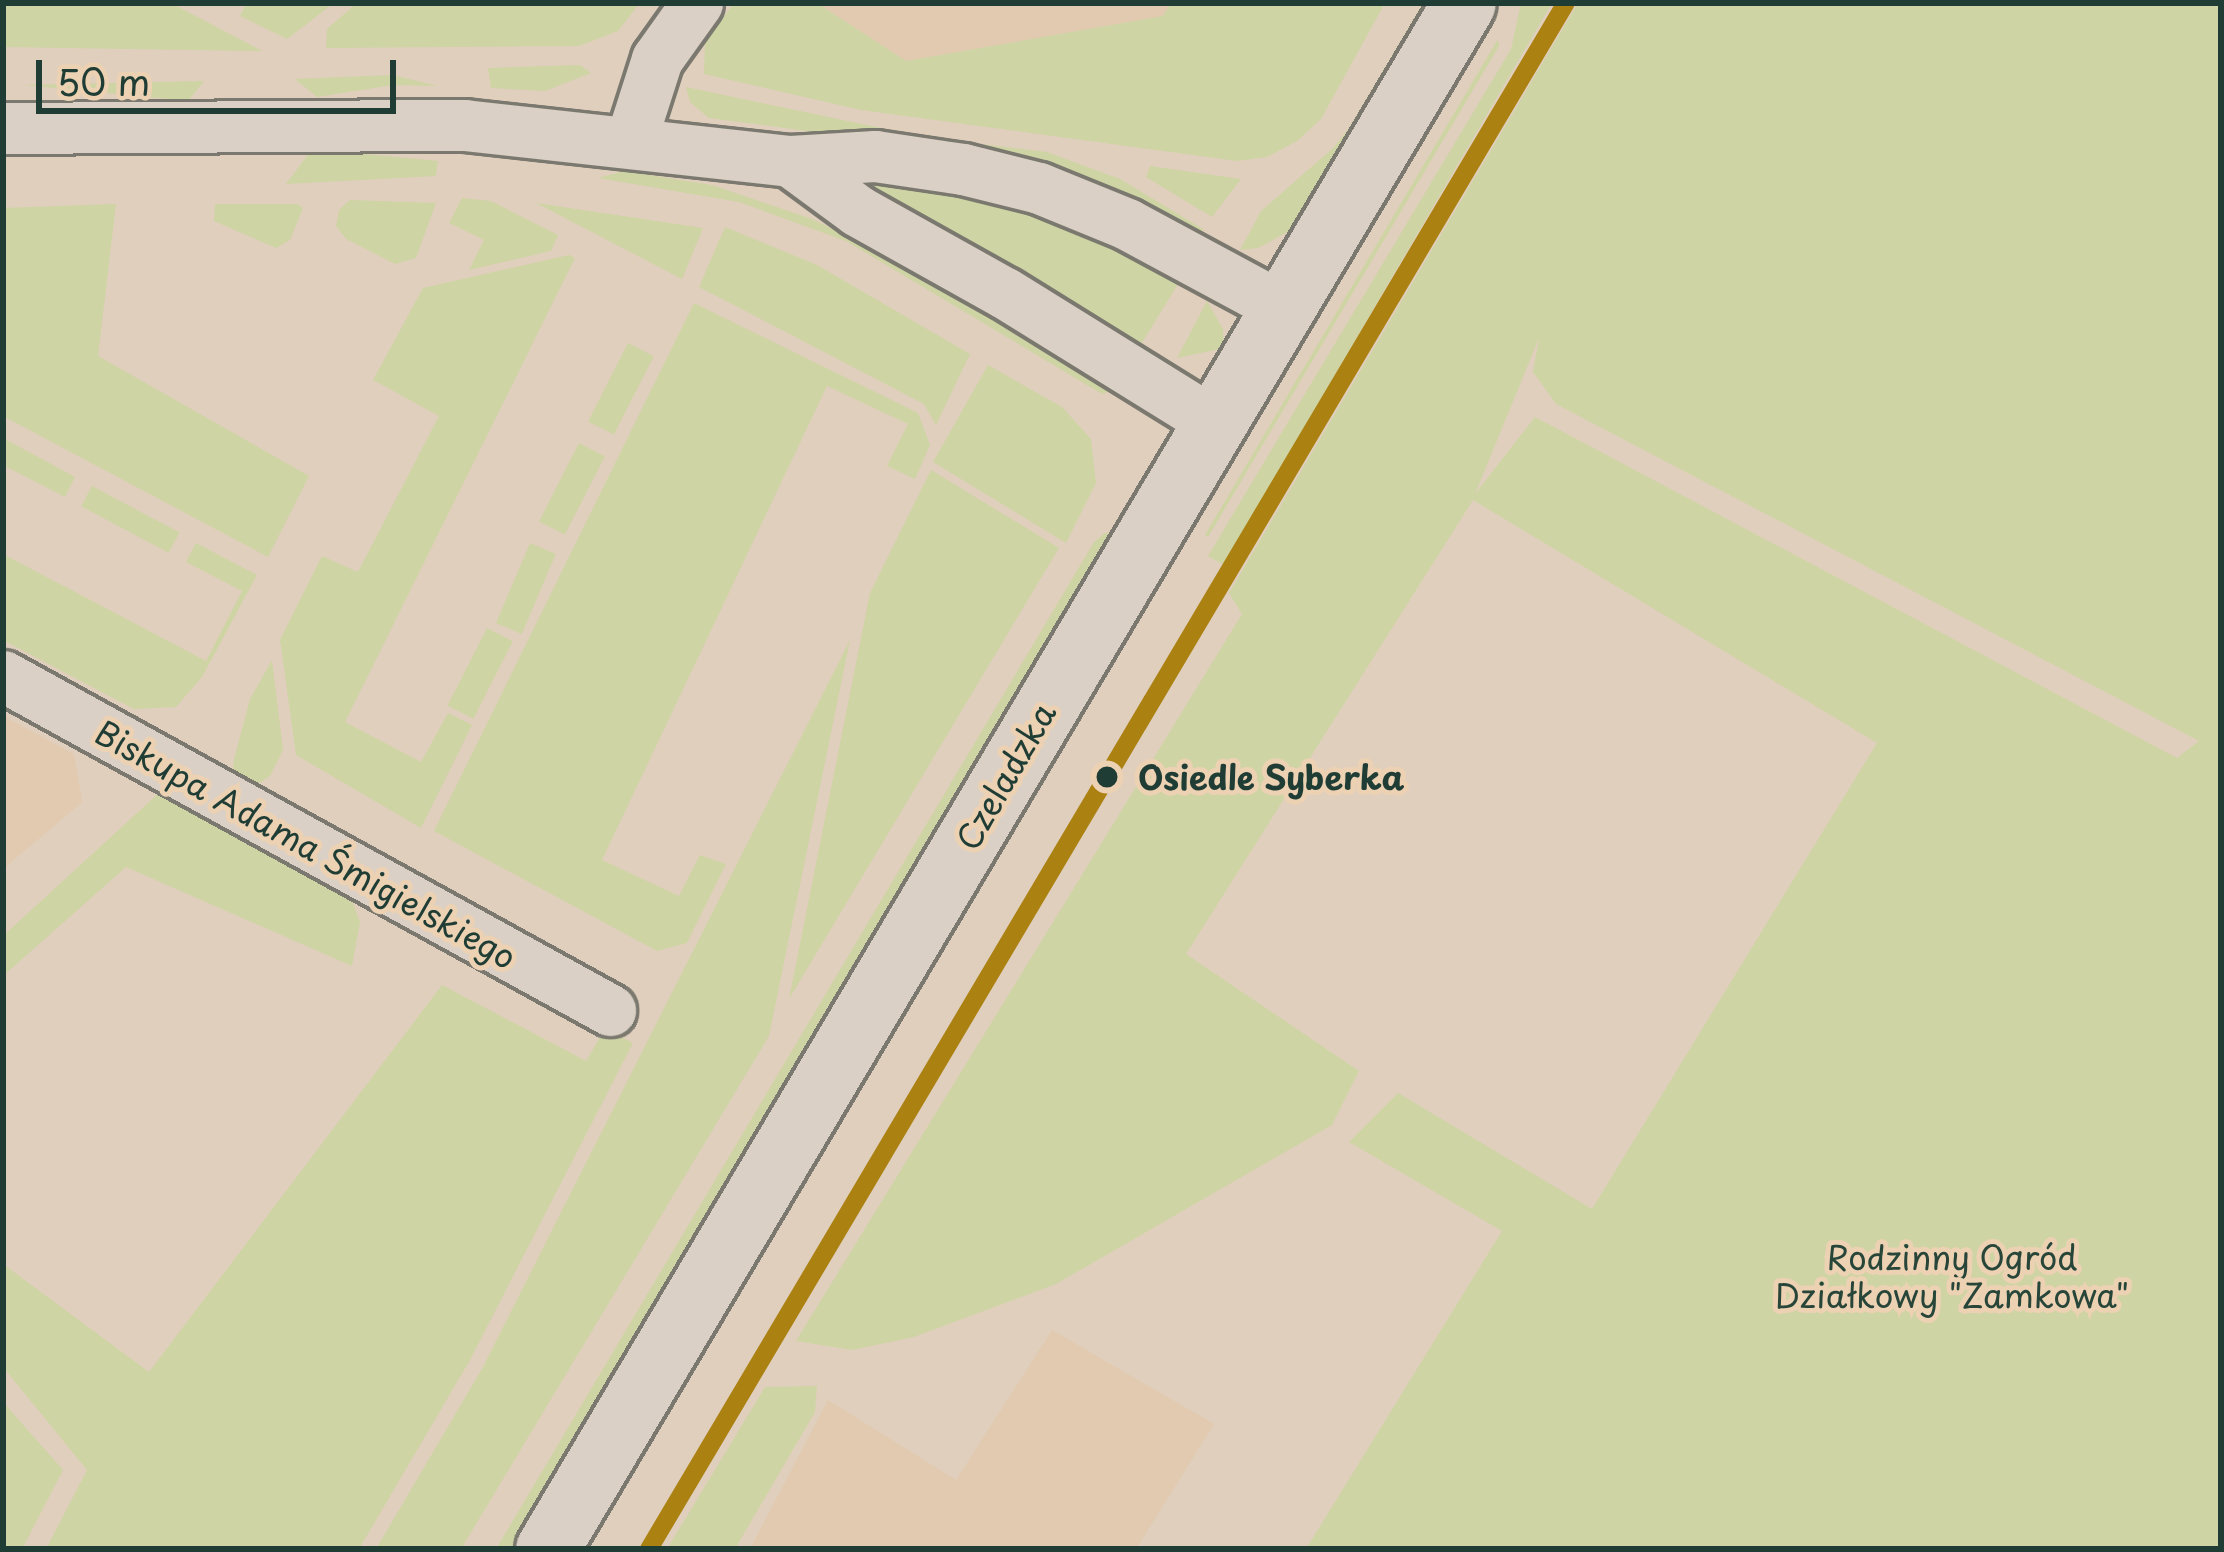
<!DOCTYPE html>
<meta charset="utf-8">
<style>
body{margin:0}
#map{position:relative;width:2224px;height:1552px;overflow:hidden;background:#e0cfbd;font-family:"Playpen Sans",sans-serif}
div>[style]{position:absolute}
.built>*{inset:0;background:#e1caaf}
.green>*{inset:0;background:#ced4a3;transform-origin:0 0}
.roads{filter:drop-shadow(3px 0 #7b796f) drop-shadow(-3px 0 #7b796f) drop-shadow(0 3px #7b796f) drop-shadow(0 -3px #7b796f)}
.minor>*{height:51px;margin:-25.5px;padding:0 25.5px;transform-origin:25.5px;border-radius:25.5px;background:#dad0c5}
.major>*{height:63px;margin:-31.5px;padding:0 31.5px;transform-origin:31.5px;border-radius:31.5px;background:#dad0c5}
.tram-1>*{height:18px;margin:-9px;padding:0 9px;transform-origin:9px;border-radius:9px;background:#ab8112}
.dots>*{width:33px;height:33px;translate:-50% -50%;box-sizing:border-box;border:6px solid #ecd1b3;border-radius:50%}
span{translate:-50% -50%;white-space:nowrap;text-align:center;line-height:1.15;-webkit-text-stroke:10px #ecd1b3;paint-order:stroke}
.street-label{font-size:33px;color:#1f3d34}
.stop-label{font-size:33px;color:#1f3d34;font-weight:700}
.left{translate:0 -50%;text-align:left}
.park-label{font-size:33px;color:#274538}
.frame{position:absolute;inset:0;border:6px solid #1f3d34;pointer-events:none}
.scale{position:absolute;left:36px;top:60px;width:360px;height:54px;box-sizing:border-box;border:6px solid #1f3d34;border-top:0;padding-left:15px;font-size:36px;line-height:42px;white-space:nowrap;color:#1f3d34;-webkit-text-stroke:9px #ecd1b3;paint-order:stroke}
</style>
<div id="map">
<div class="built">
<i style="clip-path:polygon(817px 3px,1171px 3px,1164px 16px,906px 61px)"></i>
<i style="clip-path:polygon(3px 716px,74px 754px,82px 802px,3px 869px)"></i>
<i style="clip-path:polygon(1052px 1330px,1214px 1424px,1136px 1549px,750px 1549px,828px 1400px,956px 1480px)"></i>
</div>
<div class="green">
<i style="clip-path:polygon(3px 3px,171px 3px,262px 51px,3px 47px)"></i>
<i style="clip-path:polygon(247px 3px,334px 3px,287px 39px,240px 16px)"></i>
<i style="clip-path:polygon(357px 3px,640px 3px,618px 31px,579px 46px,326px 48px,327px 29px)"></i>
<i style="clip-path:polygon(734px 3px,817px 3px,906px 61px,1163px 16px,1171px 3px,1385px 3px,1321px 119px,1297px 141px,1267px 157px,1237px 161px,861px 110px,704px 74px,705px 42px)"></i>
<i style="clip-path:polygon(1423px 3px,1432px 3px,1293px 229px,1258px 248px,1240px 250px,1261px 211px,1333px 148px,1349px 128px)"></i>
<i style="clip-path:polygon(1521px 3px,1552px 3px,1224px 565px,1208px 556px,1511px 49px)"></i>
<i style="clip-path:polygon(evenodd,1578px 3px,2221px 3px,2221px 1549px,1306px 1549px,1502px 1231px,1349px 1142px,1398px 1093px,1592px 1209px,1877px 743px,1473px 500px,1186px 954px,1359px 1071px,1332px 1125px,1056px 1284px,914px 1337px,852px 1350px,796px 1341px,1242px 614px,1229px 593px,1578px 3px,1539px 338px,1533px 372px,1556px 404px,2199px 741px,2177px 758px,1535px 417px,1475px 494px,1539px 338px)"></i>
<i style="clip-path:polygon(1498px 39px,1499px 46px,1208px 537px,1205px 535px)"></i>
<i style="clip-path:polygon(580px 65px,591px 73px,545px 91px,491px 88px,488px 68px)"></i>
<i style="clip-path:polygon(392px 75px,438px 86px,393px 85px,317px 97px,295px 79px)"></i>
<i style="clip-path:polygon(204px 81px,188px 101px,24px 85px)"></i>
<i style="clip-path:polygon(686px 87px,924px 137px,1047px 152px,1120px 179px,1203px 229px,1201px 241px,963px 152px,709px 118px,690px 102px)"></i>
<i style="clip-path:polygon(312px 149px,438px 161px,436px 176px,286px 184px)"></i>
<i style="clip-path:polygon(1150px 166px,1241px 179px,1212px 217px,1146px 177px)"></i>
<i style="clip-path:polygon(624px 171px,712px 185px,812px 219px,911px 266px,1114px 389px,1102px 394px,846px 241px,739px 202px,598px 178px)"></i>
<i style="clip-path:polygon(873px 177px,1015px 204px,1102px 235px,1183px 276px,1140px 346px,871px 191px,865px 181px)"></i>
<i style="clip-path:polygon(462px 198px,491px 201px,558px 235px,551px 251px,469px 270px,484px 240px,449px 223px)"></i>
<i style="clip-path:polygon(350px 200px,436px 203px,416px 258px,395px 264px,346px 239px,336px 226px,339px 210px)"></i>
<i style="clip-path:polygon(536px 203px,703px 228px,682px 279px)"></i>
<i style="clip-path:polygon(116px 204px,98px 356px,309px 476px,268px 557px,3px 416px,3px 208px)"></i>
<i style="clip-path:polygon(215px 204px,297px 204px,303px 208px,290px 240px,276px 248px,214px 221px)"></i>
<i style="clip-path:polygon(725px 227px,817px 265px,970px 354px,936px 425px,924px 404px,699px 287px)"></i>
<i style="clip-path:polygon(569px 255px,575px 258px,345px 722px,421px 762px,448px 713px,472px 725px,421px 828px,296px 755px,280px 640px,322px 556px,358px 572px,439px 416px,373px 380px,423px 288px)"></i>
<i style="clip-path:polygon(1207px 301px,1223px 329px,1224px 348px,1177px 358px)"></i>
<i style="clip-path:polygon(694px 303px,918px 413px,930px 445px,915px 479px,887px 466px,908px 424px,827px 386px,602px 860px,679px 896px,700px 855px,726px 864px,687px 943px,657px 951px,434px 831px)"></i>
<i style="left:628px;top:343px;width:29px;height:88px;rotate:27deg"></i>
<i style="clip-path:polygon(988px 365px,1062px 407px,1091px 439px,1096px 483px,1066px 543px,933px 462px)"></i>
<i style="clip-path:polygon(3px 438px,75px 477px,65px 497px,3px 465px)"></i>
<i style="left:579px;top:443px;width:29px;height:88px;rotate:27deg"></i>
<i style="clip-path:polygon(931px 470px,1059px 548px,789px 999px,870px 593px)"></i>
<i style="left:92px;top:486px;width:99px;height:23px;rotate:28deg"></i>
<i style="clip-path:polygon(1105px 533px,1116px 534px,511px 1549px,496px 1549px,1094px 542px)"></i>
<i style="clip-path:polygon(196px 543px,257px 575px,202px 677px,176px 707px,134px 709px,3px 640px,3px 554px,206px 661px,242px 591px,186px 562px)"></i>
<i style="left:530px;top:543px;width:28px;height:87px;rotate:23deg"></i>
<i style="left:487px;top:628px;width:29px;height:87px;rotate:27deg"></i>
<i style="clip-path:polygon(850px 640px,769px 1036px,461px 1549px,376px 1549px,483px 1367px)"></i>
<i style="clip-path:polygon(272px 660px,283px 750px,270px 776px,250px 789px,232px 777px,234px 759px,250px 699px)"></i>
<i style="clip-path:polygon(161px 791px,349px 892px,360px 922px,352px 966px,126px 867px,3px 976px,3px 936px)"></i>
<i style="clip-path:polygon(442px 985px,586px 1061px,605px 1029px,633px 1043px,470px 1360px,359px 1549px,46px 1549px,87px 1470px,3px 1367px,3px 1264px,149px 1372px)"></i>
<i style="clip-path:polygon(817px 1386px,815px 1412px,735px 1549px,667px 1549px,765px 1387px)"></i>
<i style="clip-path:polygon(3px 1402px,63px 1470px,22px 1549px,3px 1549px)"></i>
</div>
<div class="roads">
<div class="minor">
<i style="left:3px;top:128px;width:461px;rotate:-0.4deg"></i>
<i style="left:464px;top:125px;width:328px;rotate:6.3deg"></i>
<i style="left:790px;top:161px;width:85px;rotate:-3.4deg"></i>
<i style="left:875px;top:156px;width:89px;rotate:8.4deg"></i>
<i style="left:963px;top:169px;width:78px;rotate:14deg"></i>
<i style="left:1039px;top:188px;width:95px;rotate:22.2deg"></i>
<i style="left:1127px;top:224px;width:175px;rotate:28.3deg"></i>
<i style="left:631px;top:140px;width:85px;rotate:-72.2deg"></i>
<i style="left:657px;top:59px;width:69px;rotate:-54.5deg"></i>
<i style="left:790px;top:161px;width:84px;rotate:36.3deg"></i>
<i style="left:858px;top:211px;width:168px;rotate:29.2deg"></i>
<i style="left:1005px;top:293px;width:245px;rotate:31.8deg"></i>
<i style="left:3px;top:676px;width:693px;rotate:28.82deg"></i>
</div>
<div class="major">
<i style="left:547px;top:1549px;width:1797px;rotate:-59.33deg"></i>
</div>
</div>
<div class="tram-1">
<i style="left:649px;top:1549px;width:1797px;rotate:-59.33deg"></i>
</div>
<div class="dots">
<i style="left:1107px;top:777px;background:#1f3d34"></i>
</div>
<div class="street-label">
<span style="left:1005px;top:776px;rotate:-60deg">Czeladzka</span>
<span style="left:306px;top:844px;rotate:29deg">Biskupa Adama Śmigielskiego</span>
</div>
<div class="stop-label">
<span class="left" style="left:1138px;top:777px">Osiedle Syberka</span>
</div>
<div class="park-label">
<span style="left:1952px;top:1276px">Rodzinny Ogród<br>Działkowy "Zamkowa"</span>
</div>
<div class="frame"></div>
<div class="scale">50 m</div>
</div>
